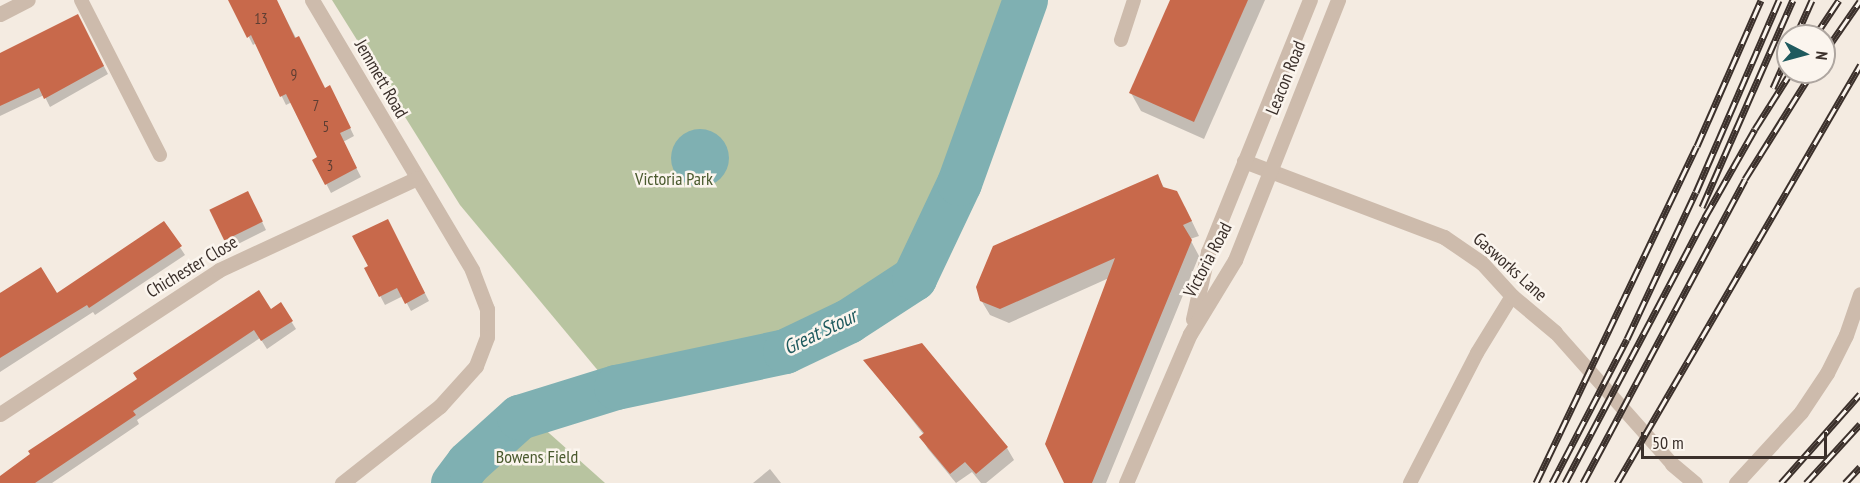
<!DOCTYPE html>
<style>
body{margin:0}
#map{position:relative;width:1860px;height:483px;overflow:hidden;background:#f4ebe1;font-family:"PT Sans Narrow",sans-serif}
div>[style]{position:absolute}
.green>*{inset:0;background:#b8c4a0}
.water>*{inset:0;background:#7fb0b2}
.round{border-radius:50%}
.shadow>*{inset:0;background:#0003}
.river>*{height:45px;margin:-22.5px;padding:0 22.5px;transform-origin:22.5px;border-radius:22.5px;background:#7fb0b2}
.building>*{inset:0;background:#c8694b;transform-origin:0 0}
.service>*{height:14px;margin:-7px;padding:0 7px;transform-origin:7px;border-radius:7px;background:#cdbbac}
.minor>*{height:15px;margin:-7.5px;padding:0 7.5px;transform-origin:7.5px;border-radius:7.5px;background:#cdbbac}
.tertiary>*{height:15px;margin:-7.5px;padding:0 7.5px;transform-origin:7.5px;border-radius:7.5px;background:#cdbbac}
.rail>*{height:7px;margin-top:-3.5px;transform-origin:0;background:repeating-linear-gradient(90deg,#fbf5ee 0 14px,#3b302b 0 28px);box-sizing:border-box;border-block:2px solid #3b302b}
span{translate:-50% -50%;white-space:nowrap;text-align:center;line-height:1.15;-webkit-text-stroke:5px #fbf5ee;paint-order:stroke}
.number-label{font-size:15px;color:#5e3e33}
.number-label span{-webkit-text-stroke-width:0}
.street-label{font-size:18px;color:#3b302b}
.park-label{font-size:18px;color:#4a5a2e}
.water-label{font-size:20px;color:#1f5a5e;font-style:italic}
.north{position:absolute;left:1776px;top:24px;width:60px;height:60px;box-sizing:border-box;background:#fbf5ee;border:2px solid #aea6a0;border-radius:50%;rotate:96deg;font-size:16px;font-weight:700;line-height:24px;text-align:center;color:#3b302b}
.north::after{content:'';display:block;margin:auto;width:21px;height:27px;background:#1f5a5e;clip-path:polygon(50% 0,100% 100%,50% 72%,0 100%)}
.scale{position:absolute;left:1641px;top:432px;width:186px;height:27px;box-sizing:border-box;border:3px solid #3b302b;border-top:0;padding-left:8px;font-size:18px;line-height:21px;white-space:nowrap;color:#3b302b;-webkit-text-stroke:4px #fbf5ee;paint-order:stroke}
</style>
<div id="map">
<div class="green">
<i style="clip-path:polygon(332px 0,1011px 0,986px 73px,924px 233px,907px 266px,889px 284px,841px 311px,779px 340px,605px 379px,460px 205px)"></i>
<i style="clip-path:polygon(540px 425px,605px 483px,440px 483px)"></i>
</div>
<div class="water">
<i class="round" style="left:671px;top:129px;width:58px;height:58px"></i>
</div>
<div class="shadow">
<i style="clip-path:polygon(230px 0,276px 0,326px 95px,334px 95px,354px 136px,343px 142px,361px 177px,331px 193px,314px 160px,319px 158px,292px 102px,286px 105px,256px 43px,253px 45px)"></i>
<i style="clip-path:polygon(1172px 0,1265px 0,1204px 139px,1141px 111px,1131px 93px)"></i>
<i style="clip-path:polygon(82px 24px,108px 74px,50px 107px,44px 95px,0 116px,0 56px)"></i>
<i style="clip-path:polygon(1157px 176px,1165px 189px,1185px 207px,1199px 236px,1190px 239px,1199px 256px,1106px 483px,1065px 483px,1109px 278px,1009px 323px,990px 315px,981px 300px)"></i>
<i style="clip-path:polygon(252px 201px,266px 230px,230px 248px,211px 210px)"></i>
<i style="clip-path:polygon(164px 223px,185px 255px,95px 315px,93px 312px,0 372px,0 292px,1px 294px,56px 295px)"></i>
<i style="clip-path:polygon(392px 229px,429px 301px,411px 311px,403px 296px,385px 305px,366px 269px,370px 267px)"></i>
<i style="clip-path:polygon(271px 311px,291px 321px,296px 329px,267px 349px,260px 338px,137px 420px,139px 424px,52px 483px,0 483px,0 477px)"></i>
<i style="clip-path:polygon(866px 361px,1007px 448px,1014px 460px,986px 483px,981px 483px,972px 472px,956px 483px,928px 449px,921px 437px,924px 435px)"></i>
<i style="clip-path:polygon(770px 469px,781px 483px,753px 483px)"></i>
</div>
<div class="river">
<i style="left:453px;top:483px;width:25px;rotate:-53deg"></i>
<i style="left:468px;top:463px;width:69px;rotate:-42deg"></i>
<i style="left:519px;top:417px;width:102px;rotate:-17.2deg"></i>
<i style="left:616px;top:387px;width:173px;rotate:-12deg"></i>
<i style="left:785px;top:351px;width:70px;rotate:-25.5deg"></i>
<i style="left:848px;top:321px;width:79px;rotate:-33.1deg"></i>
<i style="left:914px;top:278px;width:105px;rotate:-64.7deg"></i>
<i style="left:959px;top:183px;width:195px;rotate:-70.2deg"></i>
</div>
<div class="building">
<i style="clip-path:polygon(228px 0,277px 0,295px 38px,299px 36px,325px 88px,330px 85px,351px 128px,340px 133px,357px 168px,325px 185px,312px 160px,317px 157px,286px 94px,280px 97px,251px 35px,247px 38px)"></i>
<i style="clip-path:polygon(1170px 0,1248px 0,1194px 122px,1129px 93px)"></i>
<i style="clip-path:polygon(78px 14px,104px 66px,44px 99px,39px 88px,0 106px,0 53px)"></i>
<i style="clip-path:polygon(1158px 174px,1163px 187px,1177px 191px,1192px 221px,1183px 225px,1192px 240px,1092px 483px,1064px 483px,1045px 444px,1115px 258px,1000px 309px,980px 301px,976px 287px,993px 246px)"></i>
<i style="left:248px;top:191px;width:34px;height:43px;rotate:64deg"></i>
<i style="clip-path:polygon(388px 219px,425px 293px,405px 304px,397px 288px,379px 297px,364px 268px,368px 266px,352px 236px)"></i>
<i style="clip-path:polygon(164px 221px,182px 246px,89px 308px,87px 305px,0 358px,0 293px,41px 267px,57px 293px)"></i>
<i style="clip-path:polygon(259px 290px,271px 309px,281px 302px,293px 321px,261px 341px,254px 330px,133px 411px,136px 415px,35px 483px,0 483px,0 476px,30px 454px,28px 451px,137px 379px,133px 373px)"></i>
<i style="clip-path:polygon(922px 343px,1008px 447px,976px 474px,965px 462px,950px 474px,919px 437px,924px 433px,863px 360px)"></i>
</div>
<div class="service">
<i style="left:81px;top:0;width:174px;rotate:63deg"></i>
<i style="left:1121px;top:40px;width:42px;rotate:-72deg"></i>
<i style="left:1555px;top:332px;width:176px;rotate:48.4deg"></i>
<i style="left:1410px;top:483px;width:146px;rotate:-62.7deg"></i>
<i style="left:1477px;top:353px;width:67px;rotate:-58.4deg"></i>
</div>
<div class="minor">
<i style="left:312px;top:0;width:314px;rotate:59.3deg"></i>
<i style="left:472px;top:270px;width:42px;rotate:69deg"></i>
<i style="left:487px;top:309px;width:28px;rotate:90deg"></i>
<i style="left:487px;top:337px;width:31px;rotate:111deg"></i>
<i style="left:476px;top:366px;width:54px;rotate:132deg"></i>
<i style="left:440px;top:406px;width:125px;rotate:141.8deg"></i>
<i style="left:0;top:14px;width:31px;rotate:-27deg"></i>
<i style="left:1244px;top:161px;width:214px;rotate:20.8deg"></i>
<i style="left:1444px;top:237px;width:46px;rotate:34.4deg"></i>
<i style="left:1482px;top:263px;width:45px;rotate:47.7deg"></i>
<i style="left:1512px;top:296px;width:56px;rotate:39.9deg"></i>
<i style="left:0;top:414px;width:262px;rotate:-33.3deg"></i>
<i style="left:219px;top:270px;width:218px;rotate:-24.9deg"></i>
<i style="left:1672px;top:464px;width:30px;rotate:40deg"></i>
<i style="left:1736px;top:483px;width:96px;rotate:-47.5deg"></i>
<i style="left:1801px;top:412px;width:47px;rotate:-56.3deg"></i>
<i style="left:1827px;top:373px;width:42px;rotate:-63.4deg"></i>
<i style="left:1846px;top:335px;width:43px;rotate:-71.1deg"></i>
</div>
<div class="tertiary">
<i style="left:1193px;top:319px;width:69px;rotate:-77.4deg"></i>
<i style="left:1208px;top:252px;width:272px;rotate:-68deg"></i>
<i style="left:1126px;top:483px;width:162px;rotate:-66.8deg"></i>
<i style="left:1190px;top:334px;width:87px;rotate:-58.7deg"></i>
<i style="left:1235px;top:260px;width:280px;rotate:-68.4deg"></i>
</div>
<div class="rail">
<i style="left:1796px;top:36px;width:39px;rotate:-66deg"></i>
<i style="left:1815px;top:36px;width:43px;rotate:-56.3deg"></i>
<i style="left:1824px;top:53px;width:63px;rotate:-55.3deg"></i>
<i style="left:1773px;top:88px;width:37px;rotate:-66deg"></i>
<i style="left:1702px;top:207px;width:226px;rotate:-66.3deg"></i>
<i style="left:1536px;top:483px;width:373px;rotate:-64.5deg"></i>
<i style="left:1697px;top:146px;width:159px;rotate:-66.3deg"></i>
<i style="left:1552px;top:483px;width:162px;rotate:-62.5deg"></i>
<i style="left:1627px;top:339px;width:162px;rotate:-64.9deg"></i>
<i style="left:1696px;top:192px;width:209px;rotate:-66.6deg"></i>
<i style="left:1565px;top:483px;width:301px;rotate:-62.2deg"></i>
<i style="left:1705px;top:217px;width:101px;rotate:-60.4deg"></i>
<i style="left:1755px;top:129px;width:67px;rotate:-57.7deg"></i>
<i style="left:1583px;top:483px;width:344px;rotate:-61.9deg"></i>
<i style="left:1745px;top:179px;width:126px;rotate:-57.9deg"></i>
<i style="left:1617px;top:483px;width:484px;rotate:-59.8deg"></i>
<i style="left:1781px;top:483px;width:119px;rotate:-48.4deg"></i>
<i style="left:1806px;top:483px;width:80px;rotate:-47.5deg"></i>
<i style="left:1845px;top:483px;width:22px;rotate:-47deg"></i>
</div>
<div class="number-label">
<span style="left:261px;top:19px">13</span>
<span style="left:294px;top:75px">9</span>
<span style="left:316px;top:106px">7</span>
<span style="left:326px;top:127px">5</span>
<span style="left:330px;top:166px">3</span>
</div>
<div class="street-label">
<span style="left:1286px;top:78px;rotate:-68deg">Leacon Road</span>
<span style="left:381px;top:79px;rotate:60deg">Jemmett Road</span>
<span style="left:1208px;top:260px;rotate:-62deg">Victoria Road</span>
<span style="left:192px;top:267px;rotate:-31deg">Chichester Close</span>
<span style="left:1510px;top:267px;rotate:42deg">Gasworks Lane</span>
</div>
<div class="park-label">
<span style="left:674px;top:179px">Victoria Park</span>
<span style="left:537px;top:457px">Bowens Field</span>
</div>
<div class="water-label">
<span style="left:820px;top:332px;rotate:-26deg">Great Stour</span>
</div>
<div class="north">N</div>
<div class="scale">50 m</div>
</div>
